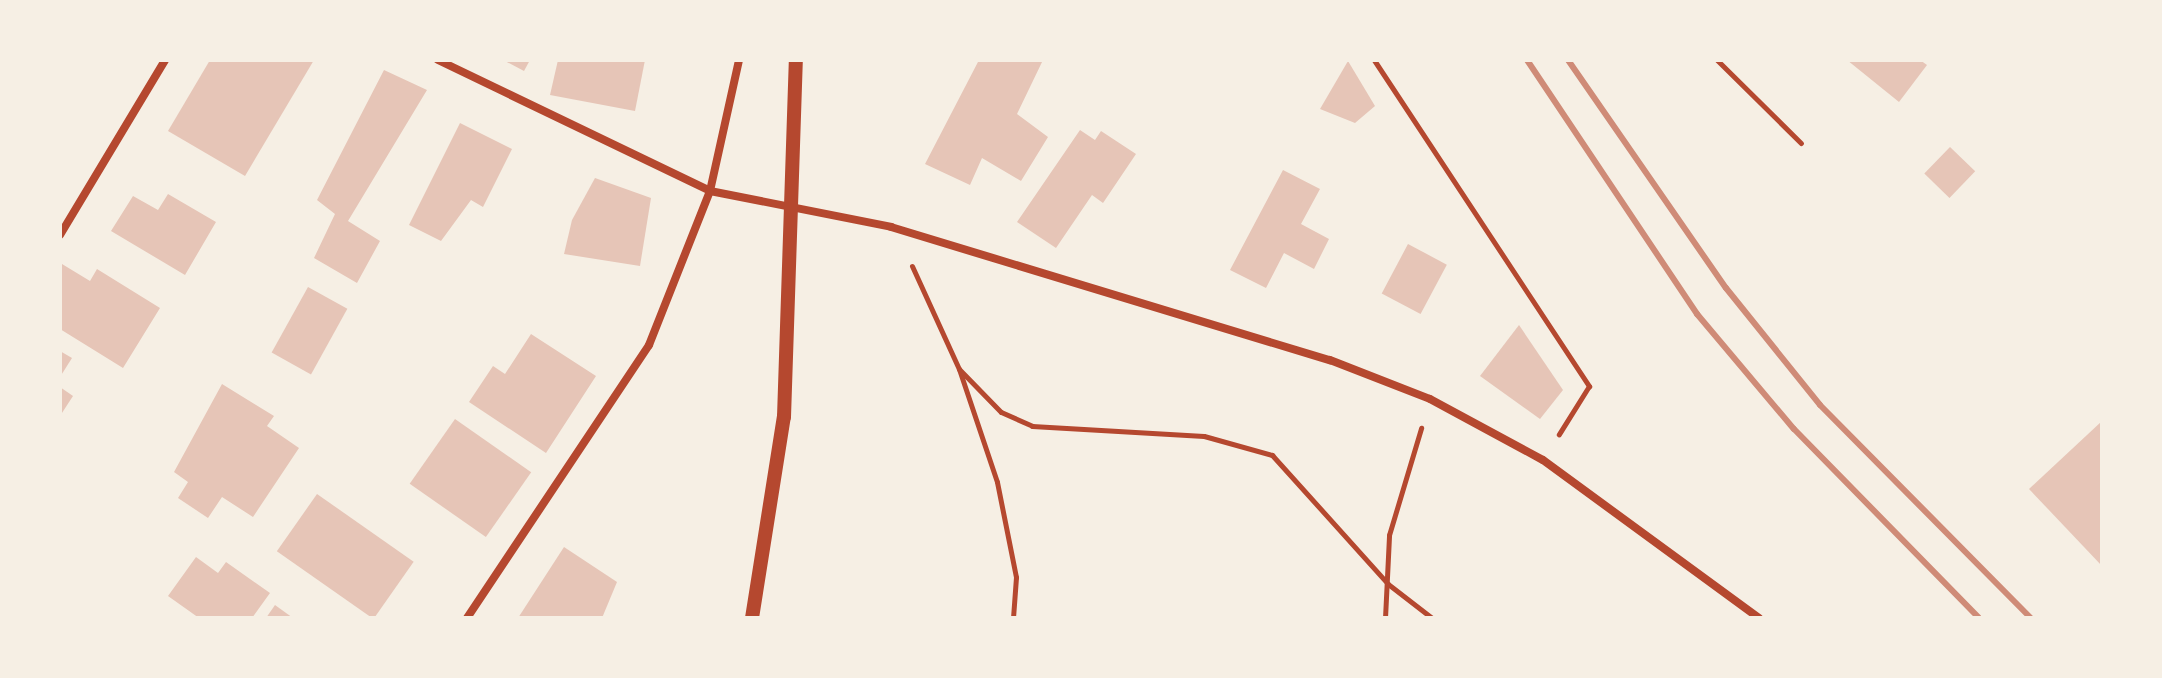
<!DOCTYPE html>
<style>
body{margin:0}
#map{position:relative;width:2162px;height:678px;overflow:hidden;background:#f6efe4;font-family:"Fira Sans Condensed",sans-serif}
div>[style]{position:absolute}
.building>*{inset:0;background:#e6c5b7;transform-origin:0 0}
.path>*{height:5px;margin:-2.5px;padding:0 2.5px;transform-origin:2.5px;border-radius:2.5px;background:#b5482f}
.minor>*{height:8px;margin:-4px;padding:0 4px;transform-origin:4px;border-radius:4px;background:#b5482f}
.tertiary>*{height:14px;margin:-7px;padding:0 7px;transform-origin:7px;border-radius:7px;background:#b5482f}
.rail>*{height:6px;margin:-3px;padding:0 3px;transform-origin:3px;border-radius:3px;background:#cf8b77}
span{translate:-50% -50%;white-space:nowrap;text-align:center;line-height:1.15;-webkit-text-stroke:7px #f6efe4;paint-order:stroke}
.frame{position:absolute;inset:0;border:62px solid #f6efe4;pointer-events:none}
</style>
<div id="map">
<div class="building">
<i style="clip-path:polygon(210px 60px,314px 60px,245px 176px,168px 131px)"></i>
<i style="clip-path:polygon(503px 60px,530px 60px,524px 71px)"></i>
<i style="clip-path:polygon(558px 60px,645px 60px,635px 111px,550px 95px)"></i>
<i style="clip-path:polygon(979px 60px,1043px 60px,1017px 114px,1048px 137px,1021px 181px,982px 158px,970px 185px,925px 164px)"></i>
<i style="clip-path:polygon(1847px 60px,1920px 60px,1927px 65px,1899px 102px)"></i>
<i style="clip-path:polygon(1348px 61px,1375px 106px,1355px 123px,1320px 109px)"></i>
<i style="clip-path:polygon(384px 70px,427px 90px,348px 221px,380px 241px,357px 283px,314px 258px,335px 214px,317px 200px)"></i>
<i style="clip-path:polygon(460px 123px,512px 149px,483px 207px,471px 200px,441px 241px,409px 225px)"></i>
<i style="clip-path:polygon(1080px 130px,1095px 140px,1101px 131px,1136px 154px,1103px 203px,1092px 195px,1056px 248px,1017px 222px)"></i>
<i style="left:1950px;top:147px;width:35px;height:37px;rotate:44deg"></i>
<i style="clip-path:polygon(1283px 170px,1320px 189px,1301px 224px,1329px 239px,1314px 269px,1284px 253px,1266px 288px,1230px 270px)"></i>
<i style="clip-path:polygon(595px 178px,651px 198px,640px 266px,564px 254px,572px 220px)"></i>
<i style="clip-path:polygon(168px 194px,216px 222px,185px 275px,111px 231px,133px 196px,158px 210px)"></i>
<i style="left:1408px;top:244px;width:44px;height:56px;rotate:28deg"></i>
<i style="clip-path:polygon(62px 264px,90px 281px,97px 269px,160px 308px,123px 368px,60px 329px)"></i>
<i style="left:308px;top:287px;width:45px;height:75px;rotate:29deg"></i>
<i style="clip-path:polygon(1519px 325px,1563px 390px,1540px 419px,1480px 376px)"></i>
<i style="clip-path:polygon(531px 334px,596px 376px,546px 453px,469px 402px,493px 366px,505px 374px)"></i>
<i style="clip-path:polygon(60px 351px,72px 358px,60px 377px)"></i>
<i style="clip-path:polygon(222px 384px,274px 416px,267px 426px,299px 448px,253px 517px,222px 497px,208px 518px,178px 498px,188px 482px,174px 472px)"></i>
<i style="clip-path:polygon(60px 387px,73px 396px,60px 416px)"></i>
<i style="left:455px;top:419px;width:93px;height:79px;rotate:35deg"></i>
<i style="clip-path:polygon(2102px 421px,2102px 566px,2029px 489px)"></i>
<i style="left:317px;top:494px;width:118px;height:70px;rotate:35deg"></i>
<i style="clip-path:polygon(564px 547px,617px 582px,602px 618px,518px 618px)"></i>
<i style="clip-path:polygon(196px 557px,218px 573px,226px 562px,270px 593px,252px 618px,199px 618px,168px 596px)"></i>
<i style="clip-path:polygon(275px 605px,293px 618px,266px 618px)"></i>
</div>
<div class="path">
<i style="left:1374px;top:60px;width:391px;rotate:56.6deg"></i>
<i style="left:1589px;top:386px;width:57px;rotate:122deg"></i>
<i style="left:1717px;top:60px;width:118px;rotate:44.7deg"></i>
<i style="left:912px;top:266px;width:113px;rotate:65.5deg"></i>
<i style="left:959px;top:369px;width:119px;rotate:71.4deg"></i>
<i style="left:997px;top:482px;width:97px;rotate:78.7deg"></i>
<i style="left:1016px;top:577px;width:41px;rotate:94.2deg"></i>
<i style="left:959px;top:369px;width:60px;rotate:45.7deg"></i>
<i style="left:1001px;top:412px;width:34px;rotate:24deg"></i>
<i style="left:1032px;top:426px;width:172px;rotate:3.3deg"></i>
<i style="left:1204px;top:436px;width:71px;rotate:15.6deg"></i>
<i style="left:1272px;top:455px;width:173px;rotate:48deg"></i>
<i style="left:1388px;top:584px;width:56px;rotate:37.7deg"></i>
<i style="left:1385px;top:618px;width:83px;rotate:-87.2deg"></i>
<i style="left:1389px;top:535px;width:112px;rotate:-73.3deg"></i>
</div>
<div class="minor">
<i style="left:438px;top:60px;width:302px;rotate:25.7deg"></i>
<i style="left:710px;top:191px;width:185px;rotate:11.2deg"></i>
<i style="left:891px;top:227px;width:459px;rotate:16.9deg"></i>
<i style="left:1330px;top:360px;width:107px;rotate:21.3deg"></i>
<i style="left:1430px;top:399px;width:128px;rotate:28.4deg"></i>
<i style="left:1543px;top:460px;width:268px;rotate:36.2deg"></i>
<i style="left:60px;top:235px;width:204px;rotate:-59deg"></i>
<i style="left:467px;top:618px;width:328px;rotate:-56.3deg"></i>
<i style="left:649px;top:345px;width:166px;rotate:-68.4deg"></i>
<i style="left:710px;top:191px;width:134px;rotate:-77.5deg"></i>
</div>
<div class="tertiary">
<i style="left:752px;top:618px;width:204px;rotate:-81deg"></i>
<i style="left:784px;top:417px;width:357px;rotate:-88.1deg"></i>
</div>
<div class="rail">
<i style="left:1527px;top:60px;width:306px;rotate:56.2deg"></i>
<i style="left:1697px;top:314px;width:150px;rotate:49.9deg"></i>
<i style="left:1794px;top:429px;width:264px;rotate:45.6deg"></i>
<i style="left:1568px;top:60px;width:277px;rotate:55.3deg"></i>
<i style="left:1726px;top:288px;width:150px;rotate:51.2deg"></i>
<i style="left:1820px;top:405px;width:300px;rotate:45.3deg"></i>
</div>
<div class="frame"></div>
</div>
